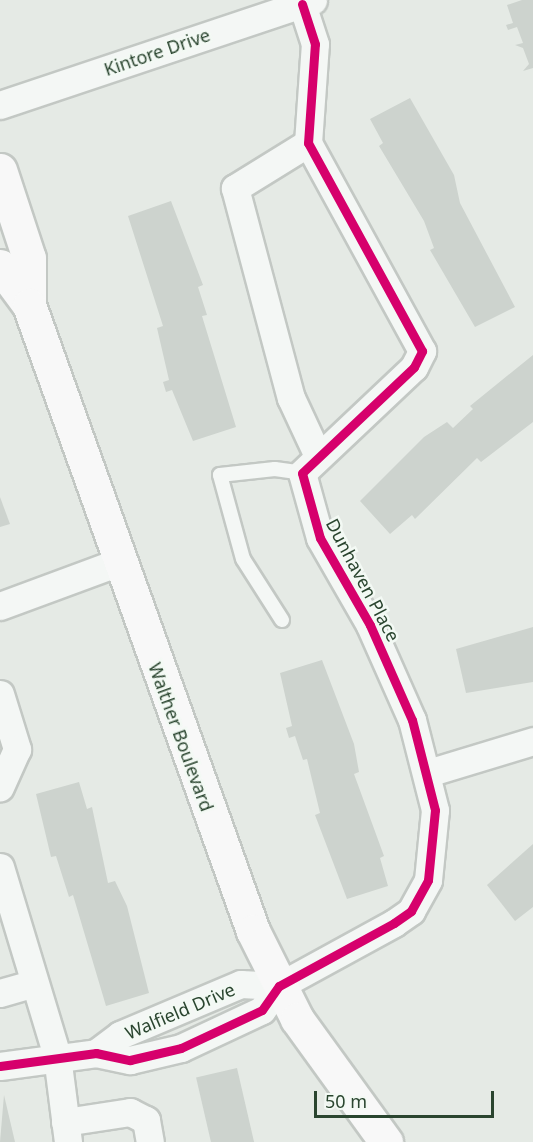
<!DOCTYPE html>
<style>
body{margin:0}
#map{position:relative;width:533px;height:1142px;overflow:hidden;background:#e5eae5;font-family:"Noto Sans",sans-serif}
div>[style]{position:absolute}
.building>*{inset:0;background:#cdd3ce;transform-origin:0 0}
.roads{filter:drop-shadow(2px 0 #c3c8c4) drop-shadow(-2px 0 #c3c8c4) drop-shadow(0 2px #c3c8c4) drop-shadow(0 -2px #c3c8c4)}
.service>*{height:14px;margin:-7px;padding:0 7px;transform-origin:7px;border-radius:7px;background:#f4f7f5}
.minor>*{height:27px;margin:-13.5px;padding:0 13.5px;transform-origin:13.5px;border-radius:13.5px;background:#f4f7f5}
.secondary>*{height:33px;margin:-16.5px;padding:0 16.5px;transform-origin:16.5px;border-radius:16.5px;background:#f8f8f8}
.cycleway>*{height:9px;margin:-4.5px;padding:0 4.5px;transform-origin:4.5px;border-radius:4.5px;background:#d6006c}
span{translate:-50% -50%;white-space:nowrap;text-align:center;line-height:1.15;-webkit-text-stroke:5px #f3f9f4;paint-order:stroke}
.street-label{font-size:18px;color:#2a452f}
.scale{position:absolute;left:314px;top:1091px;width:180px;height:27px;box-sizing:border-box;border:3px solid #2a452f;border-top:0;padding-left:8px;font-size:18px;line-height:21px;white-space:nowrap;color:#2a452f;-webkit-text-stroke:4px #f3f9f4;paint-order:stroke}
</style>
<div id="map">
<div class="building">
<i style="clip-path:polygon(522px 0,533px 0,533px 68px,523px 71px,529px 64px,523px 48px,515px 45px,523px 43px,517px 27px,508px 30px,506px 25px,513px 23px,507px 5px)"></i>
<i style="clip-path:polygon(410px 98px,454px 175px,460px 203px,515px 307px,475px 327px,430px 250px,434px 248px,424px 221px,379px 146px,383px 143px,370px 119px)"></i>
<i style="clip-path:polygon(171px 201px,203px 285px,198px 287px,207px 315px,202px 316px,236px 427px,193px 441px,172px 390px,166px 392px,163px 382px,169px 380px,157px 328px,163px 326px,128px 216px)"></i>
<i style="clip-path:polygon(533px 355px,533px 422px,481px 462px,477px 458px,415px 519px,412px 515px,390px 534px,360px 501px,424px 437px,447px 422px,453px 428px,473px 409px,470px 406px)"></i>
<i style="clip-path:polygon(0 497px,10px 524px,0 527px)"></i>
<i style="clip-path:polygon(533px 627px,533px 682px,466px 693px,456px 649px)"></i>
<i style="clip-path:polygon(322px 660px,354px 744px,359px 772px,354px 774px,384px 856px,380px 858px,388px 886px,347px 899px,315px 815px,320px 813px,307px 759px,303px 760px,295px 736px,289px 738px,286px 728px,292px 726px,280px 673px)"></i>
<i style="clip-path:polygon(79px 782px,87px 809px,92px 807px,108px 883px,115px 881px,127px 906px,149px 993px,106px 1006px,73px 895px,69px 897px,56px 856px,51px 857px,36px 794px)"></i>
<i style="clip-path:polygon(533px 844px,533px 907px,515px 921px,487px 885px)"></i>
<i style="left:237px;top:1068px;width:76px;height:42px;rotate:77deg"></i>
<i style="clip-path:polygon(4px 1095px,15px 1142px,0 1142px)"></i>
</div>
<div class="roads">
<div class="service">
<i style="left:282px;top:620px;width:72px;rotate:-122.6deg"></i>
<i style="left:243px;top:559px;width:87px;rotate:-105.3deg"></i>
<i style="left:220px;top:475px;width:55px;rotate:-6.2deg"></i>
<i style="left:275px;top:469px;width:27px;rotate:8deg"></i>
</div>
<div class="minor">
<i style="left:0;top:105px;width:330px;rotate:-18.5deg"></i>
<i style="left:308px;top:143px;width:86px;rotate:148.3deg"></i>
<i style="left:235px;top:188px;width:217px;rotate:75.1deg"></i>
<i style="left:291px;top:398px;width:64px;rotate:65deg"></i>
<i style="left:0;top:606px;width:127px;rotate:-20.3deg"></i>
<i style="left:0;top:694px;width:58px;rotate:72.8deg"></i>
<i style="left:17px;top:749px;width:42px;rotate:114.1deg"></i>
<i style="left:428px;top:773px;width:110px;rotate:-16.9deg"></i>
<i style="left:0;top:867px;width:197px;rotate:73.2deg"></i>
<i style="left:57px;top:1056px;width:87px;rotate:82.7deg"></i>
<i style="left:0;top:993px;width:35px;rotate:-16deg"></i>
<i style="left:96px;top:1053px;width:30px;rotate:-37deg"></i>
<i style="left:120px;top:1035px;width:131px;rotate:-22.9deg"></i>
<i style="left:241px;top:984px;width:38px;rotate:3deg"></i>
<i style="left:0;top:1066px;width:97px;rotate:-7.7deg"></i>
<i style="left:96px;top:1053px;width:35px;rotate:12deg"></i>
<i style="left:130px;top:1060px;width:52px;rotate:-13.2deg"></i>
<i style="left:181px;top:1048px;width:89px;rotate:-25.1deg"></i>
<i style="left:262px;top:1010px;width:29px;rotate:-55deg"></i>
<i style="left:279px;top:986px;width:131px;rotate:-28.7deg"></i>
<i style="left:394px;top:923px;width:21px;rotate:-35deg"></i>
<i style="left:411px;top:911px;width:35px;rotate:-61deg"></i>
<i style="left:428px;top:880px;width:70px;rotate:-84.3deg"></i>
<i style="left:435px;top:810px;width:93px;rotate:-104.3deg"></i>
<i style="left:412px;top:720px;width:104px;rotate:-113.9deg"></i>
<i style="left:370px;top:625px;width:100px;rotate:-119.9deg"></i>
<i style="left:320px;top:538px;width:67px;rotate:-105.5deg"></i>
<i style="left:302px;top:473px;width:154px;rotate:-43.4deg"></i>
<i style="left:414px;top:367px;width:18px;rotate:-63deg"></i>
<i style="left:422px;top:351px;width:237px;rotate:-118.7deg"></i>
<i style="left:308px;top:143px;width:99px;rotate:-86deg"></i>
<i style="left:315px;top:44px;width:42px;rotate:-108deg"></i>
<i style="left:65px;top:1122px;width:66px;rotate:-8.7deg"></i>
<i style="left:130px;top:1112px;width:18px;rotate:27deg"></i>
<i style="left:146px;top:1120px;width:22px;rotate:80deg"></i>
</div>
<div class="secondary">
<i style="left:0;top:170px;width:93px;rotate:71.8deg"></i>
<i style="left:29px;top:258px;width:47px;rotate:90deg"></i>
<i style="left:0;top:266px;width:49px;rotate:53.4deg"></i>
<i style="left:29px;top:305px;width:665px;rotate:70.31deg"></i>
<i style="left:253px;top:931px;width:98px;rotate:63.4deg"></i>
<i style="left:297px;top:1019px;width:152px;rotate:54.1deg"></i>
</div>
</div>
<div class="cycleway">
<i style="left:0;top:1066px;width:97px;rotate:-7.7deg"></i>
<i style="left:96px;top:1053px;width:35px;rotate:12deg"></i>
<i style="left:130px;top:1060px;width:52px;rotate:-13.2deg"></i>
<i style="left:181px;top:1048px;width:89px;rotate:-25.1deg"></i>
<i style="left:262px;top:1010px;width:29px;rotate:-55deg"></i>
<i style="left:279px;top:986px;width:131px;rotate:-28.7deg"></i>
<i style="left:394px;top:923px;width:21px;rotate:-35deg"></i>
<i style="left:411px;top:911px;width:35px;rotate:-61deg"></i>
<i style="left:428px;top:880px;width:70px;rotate:-84.3deg"></i>
<i style="left:435px;top:810px;width:93px;rotate:-104.3deg"></i>
<i style="left:412px;top:720px;width:104px;rotate:-113.9deg"></i>
<i style="left:370px;top:625px;width:100px;rotate:-119.9deg"></i>
<i style="left:320px;top:538px;width:67px;rotate:-105.5deg"></i>
<i style="left:302px;top:473px;width:154px;rotate:-43.4deg"></i>
<i style="left:414px;top:367px;width:18px;rotate:-63deg"></i>
<i style="left:422px;top:351px;width:237px;rotate:-118.7deg"></i>
<i style="left:308px;top:143px;width:99px;rotate:-86deg"></i>
<i style="left:315px;top:44px;width:42px;rotate:-108deg"></i>
</div>
<div class="street-label">
<span style="left:157px;top:52px;rotate:-19deg">Kintore Drive</span>
<span style="left:363px;top:580px;rotate:62deg">Dunhaven Place</span>
<span style="left:181px;top:737px;rotate:70deg">Walther Boulevard</span>
<span style="left:180px;top:1011px;rotate:-23deg">Walfield Drive</span>
</div>
<div class="scale">50 m</div>
</div>
